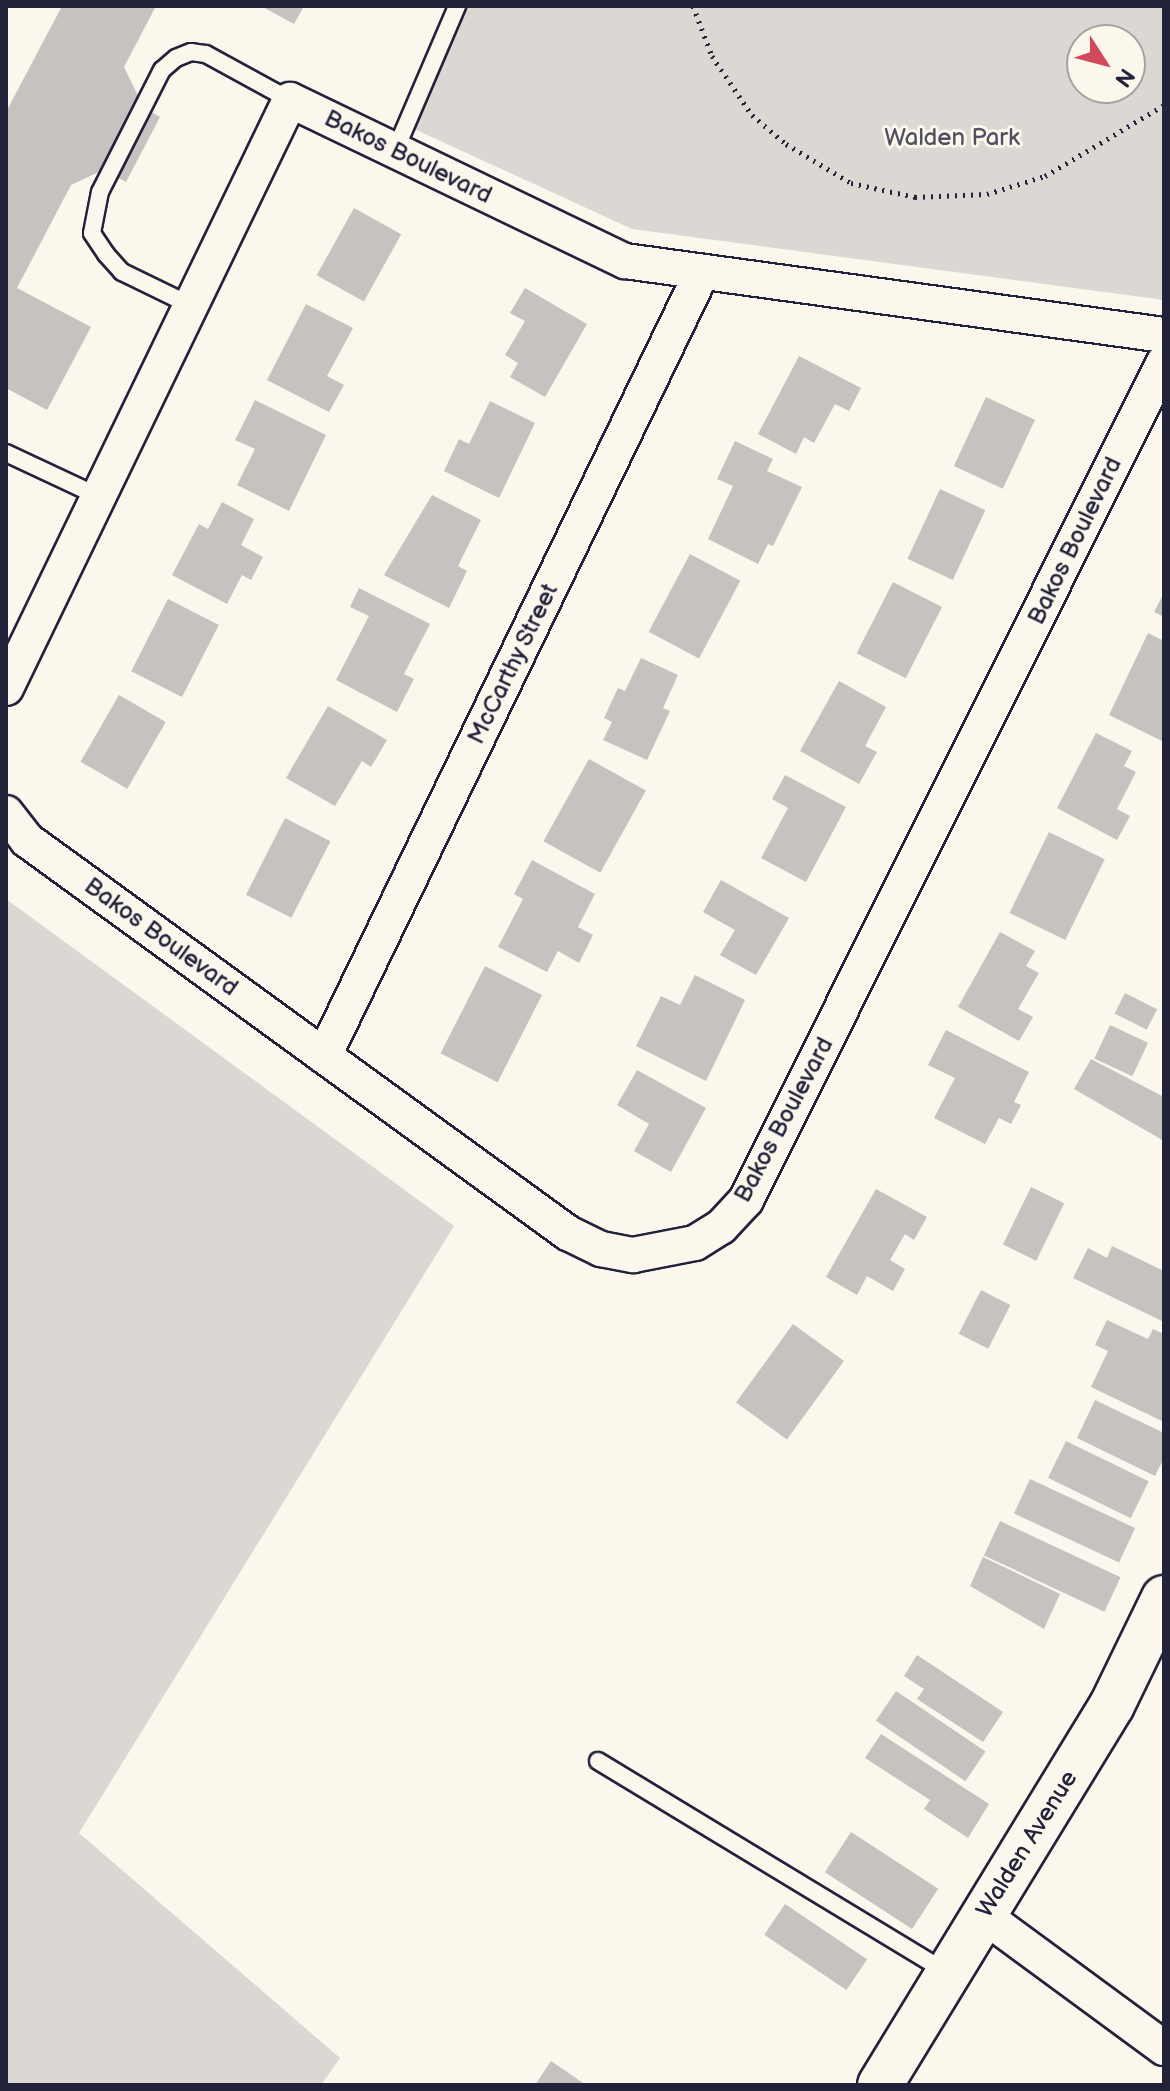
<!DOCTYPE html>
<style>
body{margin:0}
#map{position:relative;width:1170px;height:2091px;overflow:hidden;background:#fbf7ec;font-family:"Balsamiq Sans",sans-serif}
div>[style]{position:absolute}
.green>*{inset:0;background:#dbd8d3}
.building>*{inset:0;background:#c6c2c0;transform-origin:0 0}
.path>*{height:5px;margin-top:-2.5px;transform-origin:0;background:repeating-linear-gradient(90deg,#22223b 0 2px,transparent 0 8px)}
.roads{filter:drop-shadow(2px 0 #22223b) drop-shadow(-2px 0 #22223b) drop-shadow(0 2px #22223b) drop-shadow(0 -2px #22223b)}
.lane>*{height:16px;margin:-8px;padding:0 8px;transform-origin:8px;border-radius:8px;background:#fbf7ec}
.street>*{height:34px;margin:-17px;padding:0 17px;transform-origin:17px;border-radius:17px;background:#fbf7ec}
.secondary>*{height:44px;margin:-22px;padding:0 22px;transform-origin:22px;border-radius:22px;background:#fbf7ec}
span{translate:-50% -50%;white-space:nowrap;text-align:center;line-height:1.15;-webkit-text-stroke:6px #fbf7ec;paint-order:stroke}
.park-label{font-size:24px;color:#505061}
.street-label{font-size:24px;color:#22223b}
.frame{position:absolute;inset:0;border:8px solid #22223b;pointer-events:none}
.north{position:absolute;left:1066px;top:24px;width:80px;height:80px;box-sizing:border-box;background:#fbf7ec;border:2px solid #a4a2a5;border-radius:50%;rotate:126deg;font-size:22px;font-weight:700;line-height:32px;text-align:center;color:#22223b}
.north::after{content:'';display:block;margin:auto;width:28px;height:36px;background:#d1495b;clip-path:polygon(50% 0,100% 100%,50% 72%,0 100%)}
</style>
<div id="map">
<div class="green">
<i style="clip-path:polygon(evenodd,448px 6px,1164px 6px,1164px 300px,632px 229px,399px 122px,448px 6px,1082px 40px,1130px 40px,1130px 88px,1082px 88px,1082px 40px)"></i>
<i style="clip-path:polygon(6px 899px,454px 1226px,79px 1833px,340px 2058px,321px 2085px,6px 2085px)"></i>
</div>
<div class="building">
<i style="clip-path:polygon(62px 6px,156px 6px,124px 67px,144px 108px,160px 117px,126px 182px,103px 170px,71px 185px,17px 288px,91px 327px,47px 410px,6px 388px,6px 112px)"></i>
<i style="clip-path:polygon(261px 6px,304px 6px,294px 24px)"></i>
<i style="left:354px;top:208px;width:54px;height:77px;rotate:29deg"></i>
<i style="clip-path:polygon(525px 288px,587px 324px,545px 397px,510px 377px,518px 363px,505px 355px,525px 321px,510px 313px)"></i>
<i style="clip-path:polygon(306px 304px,353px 328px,327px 376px,344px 385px,329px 412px,267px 380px)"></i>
<i style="clip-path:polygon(799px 356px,861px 388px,849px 411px,835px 404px,814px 443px,804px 437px,796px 454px,758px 434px)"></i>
<i style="left:986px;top:397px;width:54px;height:76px;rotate:25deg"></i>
<i style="clip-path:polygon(255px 400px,326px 435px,289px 511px,237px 485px,255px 449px,235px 440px)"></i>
<i style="clip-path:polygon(490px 401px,535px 423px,499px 498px,444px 471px,459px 439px,469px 444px)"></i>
<i style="clip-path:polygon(735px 441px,773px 459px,767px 471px,802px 487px,773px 546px,768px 544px,758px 564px,708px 539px,733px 486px,717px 479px)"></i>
<i style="left:940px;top:489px;width:50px;height:77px;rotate:25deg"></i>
<i style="clip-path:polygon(432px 495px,481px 520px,458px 566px,467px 571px,449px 608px,384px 575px)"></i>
<i style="clip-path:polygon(222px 502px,254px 519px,241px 545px,263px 557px,251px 580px,242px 575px,227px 604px,172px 575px,199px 524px,208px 529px)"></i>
<i style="left:690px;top:554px;width:57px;height:88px;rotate:28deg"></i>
<i style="left:893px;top:582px;width:55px;height:80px;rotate:27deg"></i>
<i style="clip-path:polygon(359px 588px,430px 624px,404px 674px,414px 679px,397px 712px,336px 680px,369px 616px,350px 607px)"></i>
<i style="clip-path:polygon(1164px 593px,1164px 617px,1154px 612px)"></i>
<i style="left:168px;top:599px;width:57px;height:81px;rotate:27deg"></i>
<i style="clip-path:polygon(1148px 633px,1164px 641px,1162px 741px,1109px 715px)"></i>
<i style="clip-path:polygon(641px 658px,678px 675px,663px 708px,670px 711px,647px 760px,603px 740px,612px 722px,604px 718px,618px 688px,625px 691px)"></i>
<i style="clip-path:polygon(839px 681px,886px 707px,865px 746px,877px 752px,859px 784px,800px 751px)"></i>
<i style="left:119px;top:695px;width:54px;height:77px;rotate:30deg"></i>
<i style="clip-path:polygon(328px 706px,387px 740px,371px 767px,362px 761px,335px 806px,286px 778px)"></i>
<i style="clip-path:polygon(1096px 733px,1132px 751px,1124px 766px,1136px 772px,1117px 809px,1130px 816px,1117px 840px,1057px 808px)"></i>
<i style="left:589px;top:759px;width:65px;height:94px;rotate:29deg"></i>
<i style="clip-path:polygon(785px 775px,846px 807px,806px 882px,761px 858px,788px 808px,772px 799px)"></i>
<i style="left:285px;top:818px;width:51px;height:86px;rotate:27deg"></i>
<i style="left:1049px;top:832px;width:62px;height:90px;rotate:26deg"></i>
<i style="clip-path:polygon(532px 860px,595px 894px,578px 927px,593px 935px,579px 963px,558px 951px,547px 972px,498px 947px,523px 899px,514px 894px)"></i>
<i style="clip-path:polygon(721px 880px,789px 918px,756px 975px,720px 955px,735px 930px,703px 912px)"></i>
<i style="clip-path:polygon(1000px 932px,1035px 951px,1026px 966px,1039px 973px,1018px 1009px,1033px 1017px,1019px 1041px,958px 1007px)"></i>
<i style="left:485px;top:966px;width:64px;height:98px;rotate:27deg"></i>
<i style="clip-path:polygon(695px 975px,745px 1000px,706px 1081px,636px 1046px,661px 996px,680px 1005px)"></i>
<i style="left:1125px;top:993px;width:36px;height:23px;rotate:27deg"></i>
<i style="left:1110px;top:1025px;width:42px;height:37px;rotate:25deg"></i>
<i style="clip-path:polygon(946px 1030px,1029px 1072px,1014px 1102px,1021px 1105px,1011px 1124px,999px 1118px,985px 1144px,934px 1118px,955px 1078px,928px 1065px)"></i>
<i style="clip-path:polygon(1091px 1059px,1164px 1097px,1164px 1141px,1074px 1089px)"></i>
<i style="clip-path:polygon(637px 1070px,706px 1108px,671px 1172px,634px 1151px,649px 1124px,617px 1105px)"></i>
<i style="left:1031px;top:1187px;width:37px;height:64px;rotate:26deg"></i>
<i style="clip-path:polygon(876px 1189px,927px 1217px,914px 1240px,905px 1234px,890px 1260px,905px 1269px,893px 1291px,867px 1276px,857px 1295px,826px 1277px)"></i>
<i style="clip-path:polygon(1112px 1246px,1164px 1271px,1164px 1322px,1073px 1278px,1088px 1248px,1107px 1258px)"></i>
<i style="left:981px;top:1290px;width:33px;height:49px;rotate:27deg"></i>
<i style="clip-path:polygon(1107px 1320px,1148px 1339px,1153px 1329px,1164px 1334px,1164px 1422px,1091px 1387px,1108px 1351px,1095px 1345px)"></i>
<i style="left:793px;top:1324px;width:63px;height:97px;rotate:36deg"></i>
<i style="clip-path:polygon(1095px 1400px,1164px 1433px,1164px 1458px,1155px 1476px,1077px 1438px)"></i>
<i style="left:1066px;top:1441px;width:92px;height:41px;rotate:26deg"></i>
<i style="left:1030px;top:1479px;width:116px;height:38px;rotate:25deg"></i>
<i style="left:1000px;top:1521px;width:133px;height:38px;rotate:25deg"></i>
<i style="clip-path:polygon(983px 1557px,1060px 1594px,1044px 1629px,970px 1586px)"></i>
<i style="clip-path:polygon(917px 1655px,1003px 1712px,983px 1742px,917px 1699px,924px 1689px,904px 1676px)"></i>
<i style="left:896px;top:1691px;width:108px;height:36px;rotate:34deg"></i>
<i style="clip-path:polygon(881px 1734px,989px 1804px,968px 1838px,924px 1809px,930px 1800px,865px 1758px)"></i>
<i style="left:851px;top:1832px;width:104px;height:48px;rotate:33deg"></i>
<i style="left:785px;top:1904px;width:99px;height:37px;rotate:34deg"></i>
<i style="clip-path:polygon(551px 2061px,586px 2085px,535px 2085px)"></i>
</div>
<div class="path">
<i style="left:693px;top:6px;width:53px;rotate:69.2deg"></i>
<i style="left:712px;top:56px;width:71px;rotate:55.9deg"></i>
<i style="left:752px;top:115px;width:45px;rotate:40.5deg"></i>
<i style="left:786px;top:144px;width:76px;rotate:31deg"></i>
<i style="left:851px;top:183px;width:66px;rotate:12.3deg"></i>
<i style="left:915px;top:197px;width:72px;rotate:-2.4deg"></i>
<i style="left:987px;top:194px;width:61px;rotate:-17.2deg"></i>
<i style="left:1045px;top:176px;width:139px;rotate:-30.8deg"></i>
</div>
<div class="roads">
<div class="lane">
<i style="left:395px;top:151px;width:158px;rotate:-66.8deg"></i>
<i style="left:190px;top:305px;width:76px;rotate:-154.1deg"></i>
<i style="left:122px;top:272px;width:24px;rotate:-132deg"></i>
<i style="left:106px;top:254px;width:25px;rotate:-124deg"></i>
<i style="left:92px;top:233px;width:42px;rotate:-79deg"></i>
<i style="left:100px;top:192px;width:137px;rotate:-63.1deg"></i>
<i style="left:162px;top:70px;width:18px;rotate:-41deg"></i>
<i style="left:176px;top:58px;width:16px;rotate:-22deg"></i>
<i style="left:191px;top:52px;width:15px;rotate:8deg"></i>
<i style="left:206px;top:54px;width:96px;rotate:28.7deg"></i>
<i style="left:6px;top:453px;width:102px;rotate:25.1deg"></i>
<i style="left:598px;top:1761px;width:407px;rotate:31.2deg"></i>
</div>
<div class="street">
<i style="left:6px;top:688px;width:653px;rotate:-64.22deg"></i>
<i style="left:290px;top:100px;width:372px;rotate:25.7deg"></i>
<i style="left:625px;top:261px;width:544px;rotate:7.82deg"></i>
<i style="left:6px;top:813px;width:34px;rotate:52deg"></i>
<i style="left:27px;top:840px;width:669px;rotate:36deg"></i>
<i style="left:568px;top:1233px;width:37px;rotate:26deg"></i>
<i style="left:601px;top:1249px;width:33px;rotate:11deg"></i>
<i style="left:633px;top:1255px;width:63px;rotate:-11deg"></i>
<i style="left:695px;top:1243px;width:31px;rotate:-32deg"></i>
<i style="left:721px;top:1227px;width:37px;rotate:-47deg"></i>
<i style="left:746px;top:1200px;width:936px;rotate:-63.49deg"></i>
<i style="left:324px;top:1056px;width:870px;rotate:-64.26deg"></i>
<i style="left:983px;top:1915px;width:225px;rotate:36.3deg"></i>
</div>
<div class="secondary">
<i style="left:880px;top:2085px;width:445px;rotate:-58.6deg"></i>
<i style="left:1112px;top:1705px;width:119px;rotate:-64.1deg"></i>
</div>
</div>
<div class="park-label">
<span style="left:952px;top:138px">Walden Park</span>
</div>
<div class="street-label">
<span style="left:408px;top:157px;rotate:26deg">Bakos Boulevard</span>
<span style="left:1075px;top:541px;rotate:-64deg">Bakos Boulevard</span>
<span style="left:513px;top:664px;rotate:-64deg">McCarthy Street</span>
<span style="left:161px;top:937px;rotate:36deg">Bakos Boulevard</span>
<span style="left:784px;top:1120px;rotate:-62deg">Bakos Boulevard</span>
<span style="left:1027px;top:1844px;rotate:-58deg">Walden Avenue</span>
</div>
<div class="frame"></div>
<div class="north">N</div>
</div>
